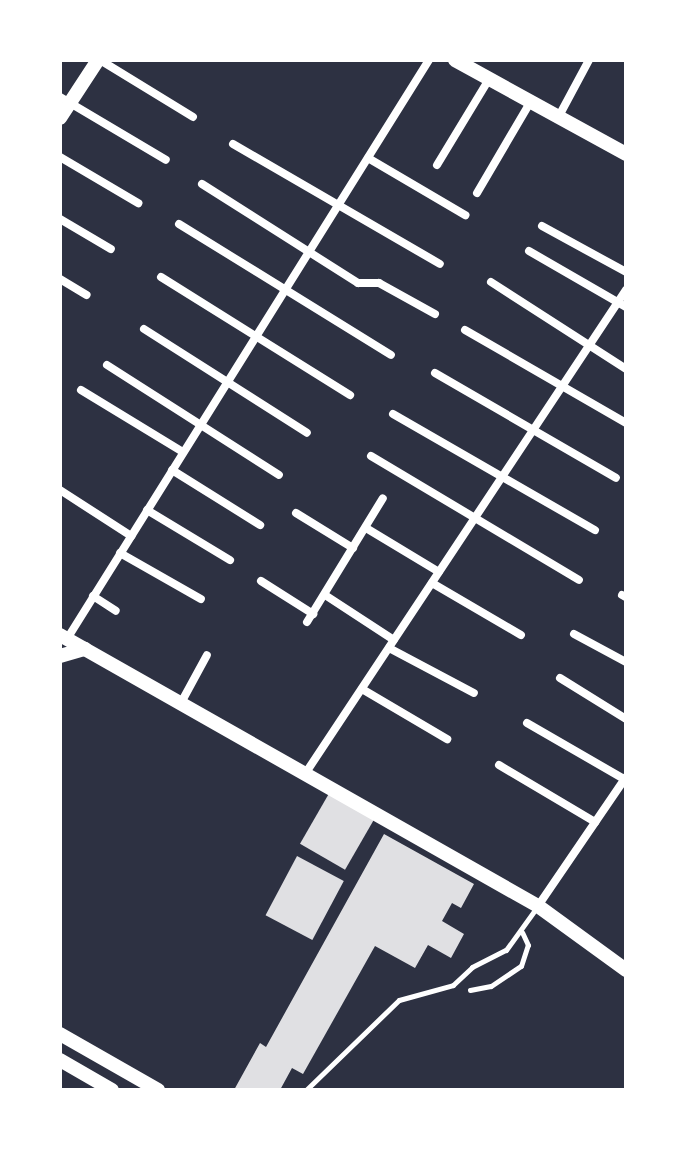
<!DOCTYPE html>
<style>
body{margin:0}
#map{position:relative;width:686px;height:1150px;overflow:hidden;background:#2d3142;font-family:"Libre Baskerville",serif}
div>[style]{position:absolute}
.building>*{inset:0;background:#e0e0e3;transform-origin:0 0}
.service>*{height:5px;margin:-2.5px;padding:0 2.5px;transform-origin:2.5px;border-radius:2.5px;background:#fff}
.minor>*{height:8px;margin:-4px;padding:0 4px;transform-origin:4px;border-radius:4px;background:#fff}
.tertiary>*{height:14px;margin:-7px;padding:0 7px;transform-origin:7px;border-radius:7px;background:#fff}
.secondary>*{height:14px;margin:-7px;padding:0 7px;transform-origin:7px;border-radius:7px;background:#fff}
span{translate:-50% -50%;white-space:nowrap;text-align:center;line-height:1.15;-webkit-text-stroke:8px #fff;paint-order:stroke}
.frame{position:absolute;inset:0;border:62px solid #fff;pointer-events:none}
</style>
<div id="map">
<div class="building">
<i style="left:331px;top:790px;width:52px;height:62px;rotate:30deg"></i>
<i style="clip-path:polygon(384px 834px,474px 884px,461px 908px,452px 903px,442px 921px,464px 934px,451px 958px,428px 945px,415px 968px,375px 946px,303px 1074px,292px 1068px,280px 1090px,234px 1090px,260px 1043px,266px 1047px)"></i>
<i style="left:297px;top:856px;width:53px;height:67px;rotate:28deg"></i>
</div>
<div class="service">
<i style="left:470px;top:990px;width:21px;rotate:-11deg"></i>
<i style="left:491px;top:986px;width:36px;rotate:-34deg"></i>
<i style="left:521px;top:966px;width:22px;rotate:-72deg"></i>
<i style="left:528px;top:945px;width:14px;rotate:-115deg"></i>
<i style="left:306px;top:1090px;width:129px;rotate:-44.1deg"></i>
<i style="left:399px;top:1000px;width:56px;rotate:-15.5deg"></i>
<i style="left:453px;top:985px;width:26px;rotate:-43deg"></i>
<i style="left:472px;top:967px;width:38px;rotate:-27deg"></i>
<i style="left:506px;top:950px;width:53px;rotate:-54.2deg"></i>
</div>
<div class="minor">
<i style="left:100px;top:60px;width:109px;rotate:31.5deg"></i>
<i style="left:60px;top:97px;width:123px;rotate:30.7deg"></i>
<i style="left:559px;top:116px;width:64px;rotate:-61.8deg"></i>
<i style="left:233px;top:144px;width:239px;rotate:30.1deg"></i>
<i style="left:60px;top:157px;width:91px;rotate:30.5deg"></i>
<i style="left:368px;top:158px;width:113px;rotate:30.4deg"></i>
<i style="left:437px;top:165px;width:100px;rotate:-58.8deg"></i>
<i style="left:202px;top:184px;width:185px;rotate:32.4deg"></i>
<i style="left:358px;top:283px;width:21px"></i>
<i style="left:379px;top:283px;width:64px;rotate:29deg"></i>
<i style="left:477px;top:193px;width:107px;rotate:-59.6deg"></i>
<i style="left:60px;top:219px;width:59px;rotate:30.5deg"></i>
<i style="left:179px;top:224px;width:249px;rotate:31.7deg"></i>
<i style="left:542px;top:226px;width:96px;rotate:28.7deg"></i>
<i style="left:529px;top:251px;width:112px;rotate:30deg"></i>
<i style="left:161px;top:277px;width:223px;rotate:32deg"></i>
<i style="left:60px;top:279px;width:31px;rotate:31deg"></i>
<i style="left:491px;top:282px;width:161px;rotate:32.8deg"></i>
<i style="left:144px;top:329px;width:193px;rotate:32.5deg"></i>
<i style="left:465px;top:330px;width:186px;rotate:30deg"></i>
<i style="left:107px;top:365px;width:204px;rotate:32.6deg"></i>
<i style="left:435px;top:373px;width:209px;rotate:30.1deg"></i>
<i style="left:81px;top:390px;width:119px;rotate:31.3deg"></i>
<i style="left:393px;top:414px;width:233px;rotate:29.9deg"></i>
<i style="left:371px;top:456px;width:242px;rotate:30.8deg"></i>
<i style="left:172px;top:470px;width:104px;rotate:32deg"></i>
<i style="left:60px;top:490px;width:85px;rotate:32.9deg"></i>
<i style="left:147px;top:510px;width:97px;rotate:31.1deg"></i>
<i style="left:296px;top:513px;width:67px;rotate:31.6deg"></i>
<i style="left:366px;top:528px;width:85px;rotate:31.1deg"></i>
<i style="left:120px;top:553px;width:93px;rotate:29.6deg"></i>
<i style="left:261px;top:581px;width:62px;rotate:32.4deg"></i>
<i style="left:432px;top:583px;width:103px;rotate:30.3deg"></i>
<i style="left:325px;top:595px;width:82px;rotate:33.1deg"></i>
<i style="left:622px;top:595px;width:4px;rotate:27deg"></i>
<i style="left:93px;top:596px;width:27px;rotate:33deg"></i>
<i style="left:307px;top:622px;width:145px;rotate:-58.5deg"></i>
<i style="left:574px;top:634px;width:59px;rotate:28.3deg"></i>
<i style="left:67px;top:639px;width:683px;rotate:-57.99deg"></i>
<i style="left:389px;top:648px;width:96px;rotate:27.9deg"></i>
<i style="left:560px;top:678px;width:78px;rotate:31.8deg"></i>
<i style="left:362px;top:689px;width:99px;rotate:30.5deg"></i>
<i style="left:182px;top:701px;width:52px;rotate:-61.5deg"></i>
<i style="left:527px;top:723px;width:112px;rotate:30deg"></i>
<i style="left:499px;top:765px;width:112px;rotate:30.7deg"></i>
<i style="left:305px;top:774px;width:581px;rotate:-56.45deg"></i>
<i style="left:538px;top:906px;width:156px;rotate:-55.7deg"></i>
</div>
<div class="tertiary">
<i style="left:455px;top:60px;width:195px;rotate:28.8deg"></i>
<i style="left:60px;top:118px;width:69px;rotate:-56.8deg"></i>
<i style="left:60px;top:635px;width:549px;rotate:29.55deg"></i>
<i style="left:538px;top:906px;width:109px;rotate:36deg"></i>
<i style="left:60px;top:656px;width:26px;rotate:-16deg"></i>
<i style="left:60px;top:1034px;width:113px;rotate:29.7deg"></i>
</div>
<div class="secondary">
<i style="left:60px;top:1060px;width:60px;rotate:30deg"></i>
</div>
<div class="frame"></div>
</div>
